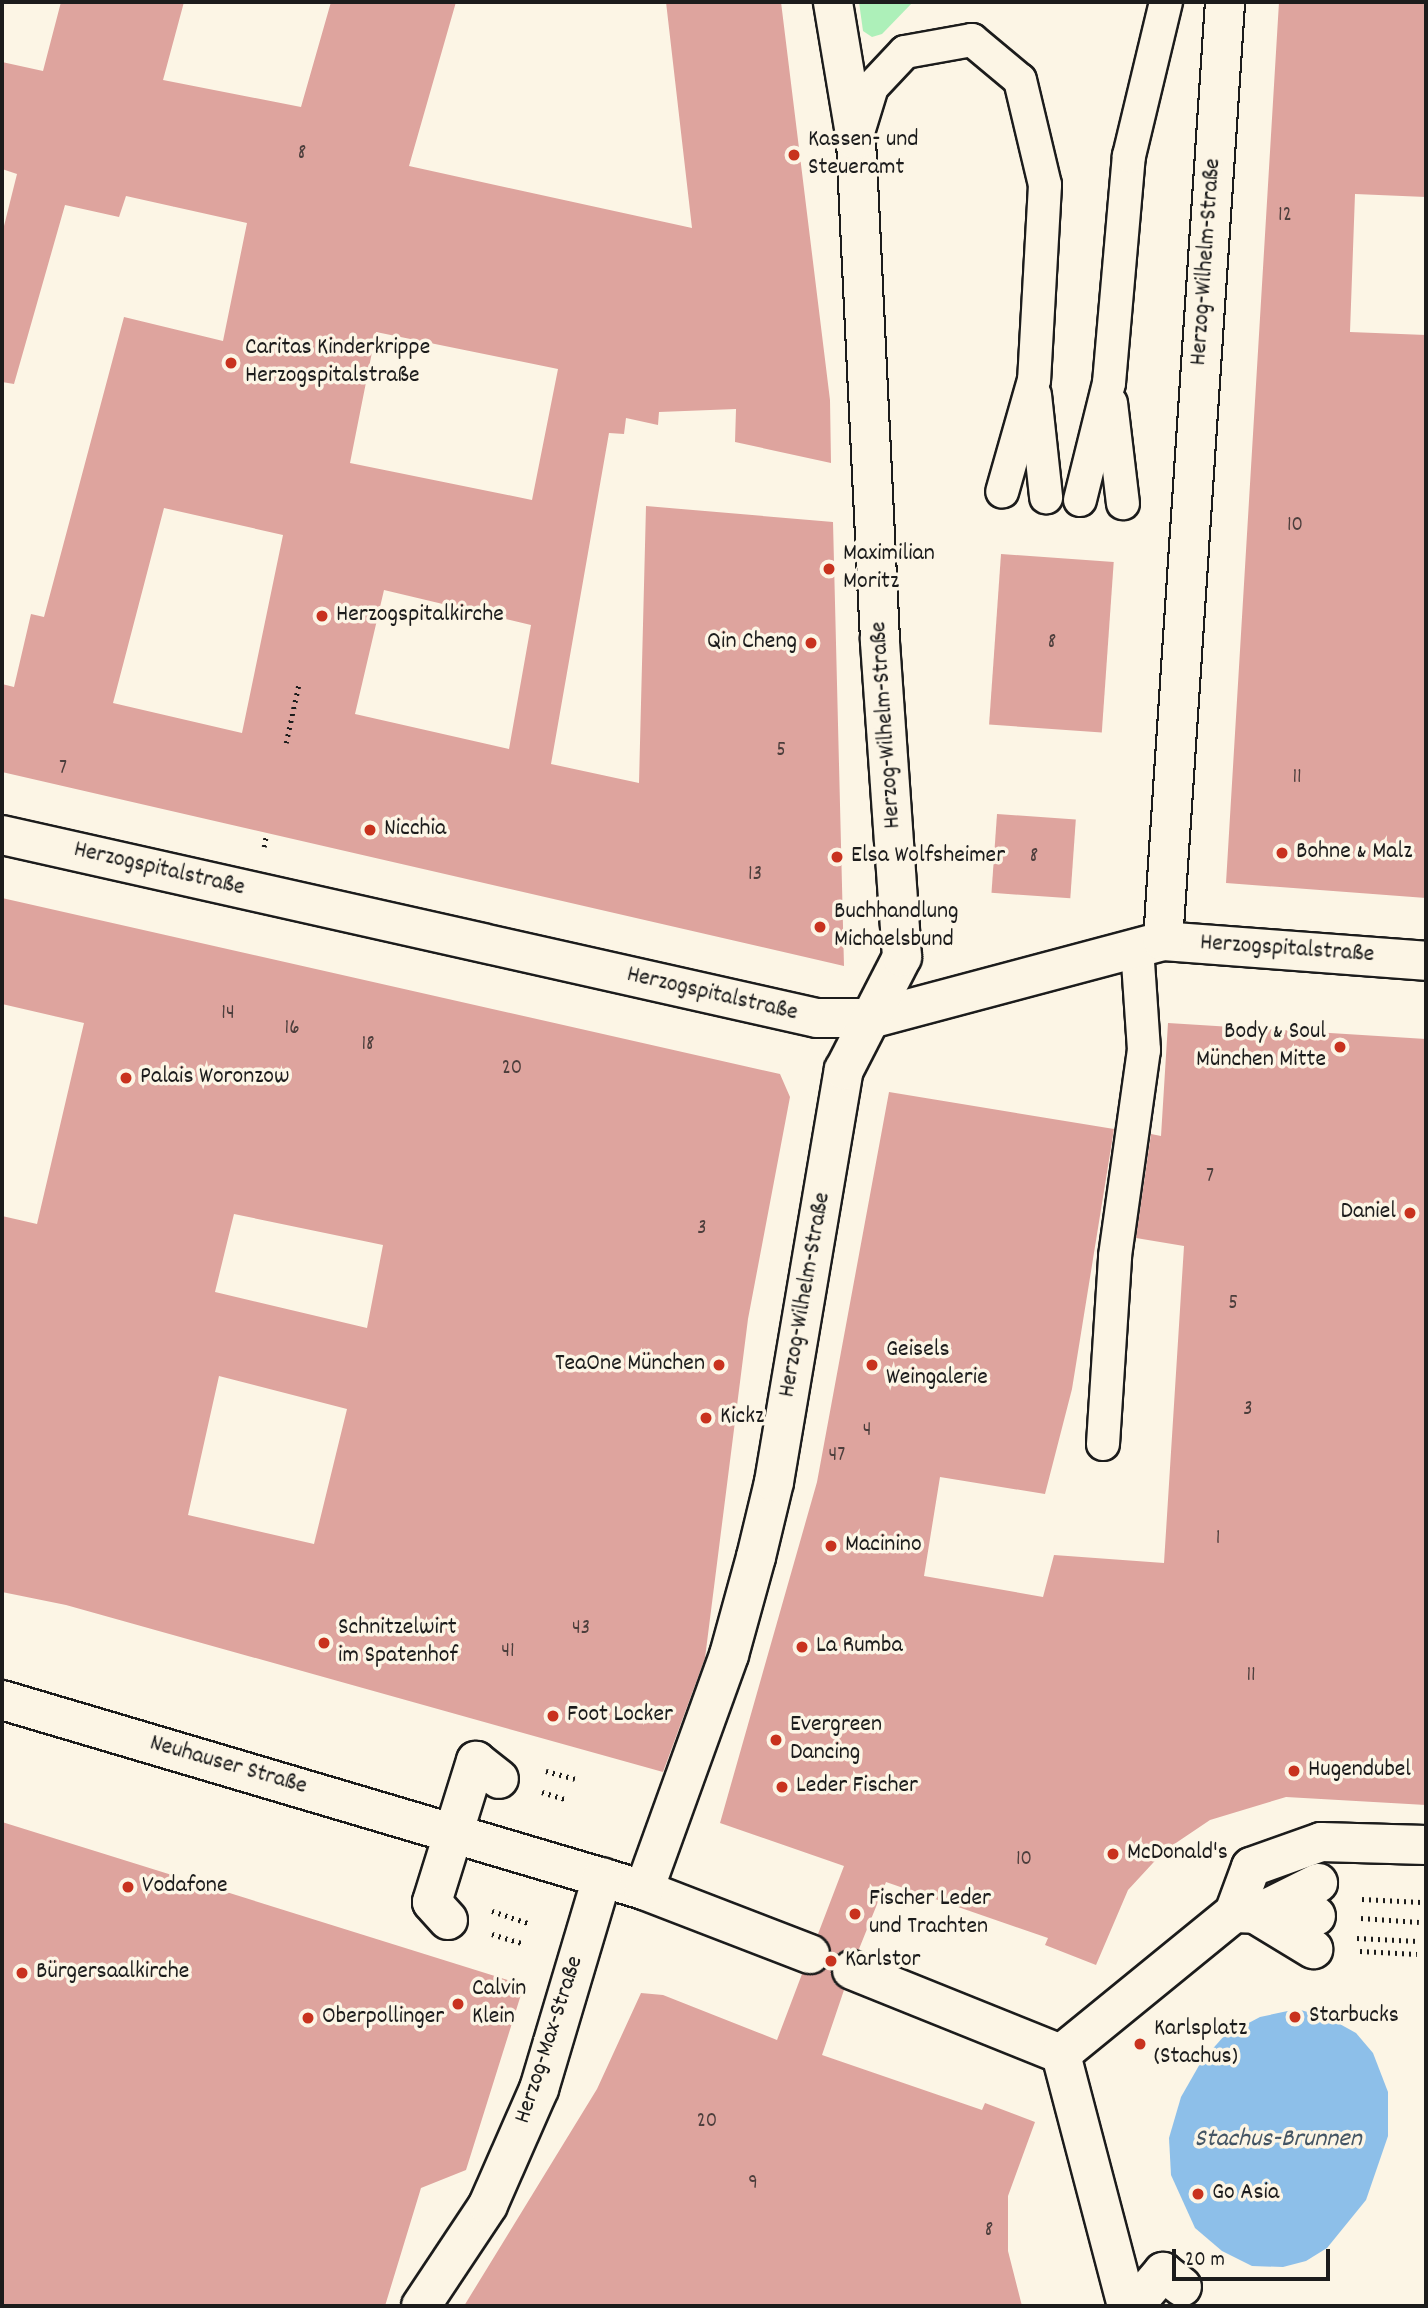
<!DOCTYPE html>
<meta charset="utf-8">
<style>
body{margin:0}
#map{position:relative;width:1428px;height:2308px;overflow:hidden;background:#fcf5e5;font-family:Dekko,sans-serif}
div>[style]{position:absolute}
.green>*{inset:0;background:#adf0b9}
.water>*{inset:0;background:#8dbfe9}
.building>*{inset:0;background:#dea49e;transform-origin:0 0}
.path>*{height:4.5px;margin-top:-2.25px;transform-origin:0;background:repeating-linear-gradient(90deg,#1c1c1c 0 2px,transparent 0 7px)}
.roads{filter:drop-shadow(2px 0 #1c1c1c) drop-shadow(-2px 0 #1c1c1c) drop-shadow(0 2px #1c1c1c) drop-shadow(0 -2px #1c1c1c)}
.lane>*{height:32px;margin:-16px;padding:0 16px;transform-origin:16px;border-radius:16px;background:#fcf5e5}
.street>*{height:38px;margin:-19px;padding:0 19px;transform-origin:19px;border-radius:19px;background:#fcf5e5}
.dots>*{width:19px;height:19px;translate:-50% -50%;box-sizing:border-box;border:4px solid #fcf5e5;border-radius:50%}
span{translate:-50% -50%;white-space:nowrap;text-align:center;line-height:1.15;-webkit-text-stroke:7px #fcf5e5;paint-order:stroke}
.number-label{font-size:21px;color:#4c3e3c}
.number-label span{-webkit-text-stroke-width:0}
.poi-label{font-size:24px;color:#1c1c1c}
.left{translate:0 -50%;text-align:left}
.right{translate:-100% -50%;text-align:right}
.street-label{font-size:24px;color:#1c1c1c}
.water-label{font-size:26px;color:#445564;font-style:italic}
.frame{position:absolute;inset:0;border:4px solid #1c1c1c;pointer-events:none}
.scale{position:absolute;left:1172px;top:2249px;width:158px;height:32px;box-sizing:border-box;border:4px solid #1c1c1c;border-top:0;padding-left:9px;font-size:21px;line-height:24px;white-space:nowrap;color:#1c1c1c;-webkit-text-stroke:5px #fcf5e5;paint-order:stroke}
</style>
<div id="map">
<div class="green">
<i style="clip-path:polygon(859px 2px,913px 2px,882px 34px,872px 37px,863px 31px)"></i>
</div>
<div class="water">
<i style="clip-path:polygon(1297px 2009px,1329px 2018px,1356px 2033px,1373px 2053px,1388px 2092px,1388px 2136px,1366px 2200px,1327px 2248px,1306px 2261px,1283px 2267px,1252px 2266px,1222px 2251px,1195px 2228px,1171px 2175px,1169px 2138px,1181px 2097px,1201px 2062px,1224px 2036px,1260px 2017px)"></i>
</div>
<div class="building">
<i style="clip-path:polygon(evenodd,61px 2px,184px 2px,163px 80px,301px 107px,331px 2px,456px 2px,409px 166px,692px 228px,666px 2px,781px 2px,830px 400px,831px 463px,735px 442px,736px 409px,659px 412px,658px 425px,626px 418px,624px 434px,609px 433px,551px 764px,639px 783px,646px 506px,833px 522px,844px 966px,2px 772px,2px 684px,14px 687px,31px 614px,44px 617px,124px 317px,223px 341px,247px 223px,126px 196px,119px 217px,65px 205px,14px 384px,2px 382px,2px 234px,17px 174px,2px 169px,2px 62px,43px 71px,61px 2px,376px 332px,558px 369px,532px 500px,350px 463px,376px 332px,61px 2px,164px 508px,283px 535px,242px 733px,113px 703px,164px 508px,61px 2px,384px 590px,531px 625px,509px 749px,355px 714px,384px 590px)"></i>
<i style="clip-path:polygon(1279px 2px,1426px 2px,1426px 197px,1355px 194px,1350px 332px,1426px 335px,1426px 898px,1226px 883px)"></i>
<i style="left:1001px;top:554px;width:113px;height:171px;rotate:4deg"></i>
<i style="left:997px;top:814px;width:79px;height:79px;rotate:4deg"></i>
<i style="clip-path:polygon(evenodd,2px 898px,780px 1074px,790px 1097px,748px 1319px,705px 1658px,663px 1772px,66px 1605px,2px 1592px,2px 1216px,37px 1224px,84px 1023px,2px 1004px,2px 898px,234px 1214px,383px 1245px,367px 1328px,215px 1292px,234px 1214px,2px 898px,219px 1376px,347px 1409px,314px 1544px,188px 1515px,219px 1376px)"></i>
<i style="clip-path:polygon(1168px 1023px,1426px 1039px,1426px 1805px,1286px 1797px,1210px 1820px,1164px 1851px,1128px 1890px,1096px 1965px,1045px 1945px,1048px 1938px,886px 1882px,859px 1949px,839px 1952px,832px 1963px,834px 1983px,844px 1990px,822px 2055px,982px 2110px,985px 2103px,1035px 2122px,1008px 2196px,1008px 2251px,1022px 2306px,464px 2306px,597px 2089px,641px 1993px,663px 1995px,777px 2040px,802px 1974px,823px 1971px,831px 1961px,827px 1941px,818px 1934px,844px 1866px,720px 1823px,817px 1482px,889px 1092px,1114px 1129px,1072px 1389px,1045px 1494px,940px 1477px,924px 1576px,1043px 1597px,1054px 1555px,1164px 1563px,1184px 1246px,1136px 1238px,1151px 1134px,1161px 1136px)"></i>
<i style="clip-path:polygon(2px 1822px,524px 1985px,466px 2170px,421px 2188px,385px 2306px,2px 2306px)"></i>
</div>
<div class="path">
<i style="left:286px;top:743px;width:61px;rotate:-77.8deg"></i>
<i style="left:264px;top:847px;width:11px;rotate:-80deg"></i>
<i style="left:546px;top:1771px;width:30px;rotate:15deg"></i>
<i style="left:542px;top:1792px;width:27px;rotate:17deg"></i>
<i style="left:1362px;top:1899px;width:59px;rotate:2.9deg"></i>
<i style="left:492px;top:1911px;width:41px;rotate:18.4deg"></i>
<i style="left:1361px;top:1918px;width:58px;rotate:3.9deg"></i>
<i style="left:1425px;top:1926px;width:1px"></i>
<i style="left:492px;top:1934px;width:34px;rotate:17deg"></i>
<i style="left:1357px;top:1938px;width:61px;rotate:2.8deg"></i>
<i style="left:1360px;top:1951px;width:57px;rotate:3deg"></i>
</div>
<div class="roads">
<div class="lane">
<i style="left:856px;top:139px;width:54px;rotate:-72.9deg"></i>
<i style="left:872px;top:87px;width:48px;rotate:-46.7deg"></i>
<i style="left:905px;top:52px;width:68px;rotate:-10.2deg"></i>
<i style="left:972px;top:40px;width:62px;rotate:39.8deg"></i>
<i style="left:1020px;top:80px;width:108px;rotate:76.6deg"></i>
<i style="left:1045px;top:185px;width:195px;rotate:93.2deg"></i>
<i style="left:1034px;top:380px;width:116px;rotate:105.9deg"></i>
<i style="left:1035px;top:395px;width:103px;rotate:83.8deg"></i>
<i style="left:1111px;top:403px;width:101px;rotate:83.2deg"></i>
<i style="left:1080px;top:500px;width:121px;rotate:-76.1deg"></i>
<i style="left:1109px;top:383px;width:228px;rotate:-85deg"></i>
<i style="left:1129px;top:156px;width:158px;rotate:-76.5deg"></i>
<i style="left:1103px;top:1444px;width:188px;rotate:-86.3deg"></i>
<i style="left:1115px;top:1256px;width:208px;rotate:-82deg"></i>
<i style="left:1144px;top:1050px;width:104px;rotate:-93.9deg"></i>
</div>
<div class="street">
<i style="left:2px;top:835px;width:835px;rotate:12.66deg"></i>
<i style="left:817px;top:1018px;width:57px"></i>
<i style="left:874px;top:1018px;width:299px;rotate:-14.9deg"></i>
<i style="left:1163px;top:941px;width:264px;rotate:4.3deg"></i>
<i style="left:1163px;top:941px;width:941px;rotate:-86.22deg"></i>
<i style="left:2px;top:1700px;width:670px;rotate:16.49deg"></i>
<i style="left:644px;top:1890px;width:178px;rotate:21.1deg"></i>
<i style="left:644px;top:1890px;width:250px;rotate:-70.1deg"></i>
<i style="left:729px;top:1655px;width:102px;rotate:-74.6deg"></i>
<i style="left:756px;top:1557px;width:77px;rotate:-76.5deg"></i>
<i style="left:774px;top:1482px;width:418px;rotate:-80.4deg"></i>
<i style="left:844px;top:1070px;width:127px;rotate:-62.8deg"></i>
<i style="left:902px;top:957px;width:318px;rotate:-94deg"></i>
<i style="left:880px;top:640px;width:501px;rotate:-92.75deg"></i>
<i style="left:856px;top:140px;width:140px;rotate:-99.5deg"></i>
<i style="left:1260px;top:1912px;width:65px;rotate:-26.6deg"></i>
<i style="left:1234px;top:1913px;width:82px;rotate:2.1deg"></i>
<i style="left:1257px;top:1915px;width:66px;rotate:31.3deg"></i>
<i style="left:448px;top:1920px;width:24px;rotate:-132deg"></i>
<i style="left:432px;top:1902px;width:148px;rotate:-72.7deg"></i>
<i style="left:476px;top:1761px;width:29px;rotate:38deg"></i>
<i style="left:852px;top:1970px;width:225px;rotate:21.9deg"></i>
<i style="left:421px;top:2306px;width:121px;rotate:-56.4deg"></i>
<i style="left:488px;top:2205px;width:127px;rotate:-66.3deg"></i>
<i style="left:539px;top:2089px;width:221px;rotate:-73.4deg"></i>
<i style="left:1127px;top:2306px;width:260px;rotate:-104.7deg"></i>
<i style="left:1061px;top:2054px;width:223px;rotate:-39.2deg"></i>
<i style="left:1234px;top:1913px;width:49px;rotate:-69.7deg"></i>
<i style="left:1251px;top:1867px;width:74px;rotate:-19.7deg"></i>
<i style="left:1321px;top:1842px;width:105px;rotate:1.6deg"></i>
<i style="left:1134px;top:2306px;width:45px;rotate:-49.5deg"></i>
<i style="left:1163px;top:2272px;width:24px;rotate:38deg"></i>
</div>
</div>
<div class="dots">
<i style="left:794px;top:155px;background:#c8321e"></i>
<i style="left:231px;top:363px;background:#c8321e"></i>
<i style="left:829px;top:569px;background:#c8321e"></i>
<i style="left:322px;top:616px;background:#c8321e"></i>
<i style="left:811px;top:643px;background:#c8321e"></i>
<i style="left:370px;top:830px;background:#c8321e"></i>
<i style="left:1282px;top:853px;background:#c8321e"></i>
<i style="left:837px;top:857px;background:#c8321e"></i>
<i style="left:820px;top:927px;background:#c8321e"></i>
<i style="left:1340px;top:1047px;background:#c8321e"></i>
<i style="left:126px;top:1078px;background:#c8321e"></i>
<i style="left:1410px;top:1213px;background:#c8321e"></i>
<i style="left:719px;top:1365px;background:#c8321e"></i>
<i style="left:872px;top:1365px;background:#c8321e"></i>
<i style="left:706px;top:1418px;background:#c8321e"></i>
<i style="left:831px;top:1546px;background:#c8321e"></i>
<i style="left:324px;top:1643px;background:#c8321e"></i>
<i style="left:802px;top:1647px;background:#c8321e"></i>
<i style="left:553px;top:1716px;background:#c8321e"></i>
<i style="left:776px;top:1740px;background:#c8321e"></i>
<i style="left:1294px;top:1771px;background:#c8321e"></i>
<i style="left:782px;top:1787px;background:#c8321e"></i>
<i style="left:1113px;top:1854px;background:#c8321e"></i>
<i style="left:128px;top:1887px;background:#c8321e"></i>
<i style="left:855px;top:1914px;background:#c8321e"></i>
<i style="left:831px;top:1961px;background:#c8321e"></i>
<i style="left:22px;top:1973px;background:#c8321e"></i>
<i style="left:458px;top:2004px;background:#c8321e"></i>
<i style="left:1295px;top:2017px;background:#c8321e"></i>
<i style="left:308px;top:2018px;background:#c8321e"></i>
<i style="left:1140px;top:2044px;background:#c8321e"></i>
<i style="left:1198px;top:2194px;background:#c8321e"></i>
</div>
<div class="number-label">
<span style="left:302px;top:154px">8</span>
<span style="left:1285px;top:216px">12</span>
<span style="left:1295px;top:526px">10</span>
<span style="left:1052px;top:643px">8</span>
<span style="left:781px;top:751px">5</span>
<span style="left:63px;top:769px">7</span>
<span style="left:1297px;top:778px">11</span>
<span style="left:1034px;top:857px">8</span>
<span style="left:755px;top:875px">13</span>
<span style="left:228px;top:1014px">14</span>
<span style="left:292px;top:1029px">16</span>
<span style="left:368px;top:1045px">18</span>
<span style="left:512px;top:1069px">20</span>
<span style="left:1210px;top:1177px">7</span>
<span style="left:702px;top:1229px">3</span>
<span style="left:1233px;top:1304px">5</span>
<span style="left:1248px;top:1410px">3</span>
<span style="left:867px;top:1431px">4</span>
<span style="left:837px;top:1456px">47</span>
<span style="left:1218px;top:1539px">1</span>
<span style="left:581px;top:1629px">43</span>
<span style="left:508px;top:1652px">41</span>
<span style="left:1251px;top:1676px">11</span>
<span style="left:1024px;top:1860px">10</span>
<span style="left:707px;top:2122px">20</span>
<span style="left:753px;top:2184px">9</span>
<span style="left:989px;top:2231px">8</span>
</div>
<div class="poi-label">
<span class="left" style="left:808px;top:155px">Kassen- und<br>Steueramt</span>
<span class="left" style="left:245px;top:363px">Caritas Kinderkrippe<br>Herzogspitalstraße</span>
<span class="left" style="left:843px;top:569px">Maximilian<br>Moritz</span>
<span class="left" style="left:336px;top:616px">Herzogspitalkirche</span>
<span class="right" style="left:797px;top:643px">Qin Cheng</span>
<span class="left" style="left:384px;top:830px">Nicchia</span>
<span class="left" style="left:1296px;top:853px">Bohne &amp; Malz</span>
<span class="left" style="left:851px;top:857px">Elsa Wolfsheimer</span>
<span class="left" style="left:834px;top:927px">Buchhandlung<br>Michaelsbund</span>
<span class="right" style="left:1326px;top:1047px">Body &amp; Soul<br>München Mitte</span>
<span class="left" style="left:140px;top:1078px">Palais Woronzow</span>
<span class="right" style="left:1396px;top:1213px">Daniel</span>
<span class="left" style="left:886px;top:1365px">Geisels<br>Weingalerie</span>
<span class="right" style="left:705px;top:1365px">TeaOne München</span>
<span class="left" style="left:720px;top:1418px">Kickz</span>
<span class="left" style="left:845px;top:1546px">Macinino</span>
<span class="left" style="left:338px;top:1643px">Schnitzelwirt<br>im Spatenhof</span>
<span class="left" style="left:816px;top:1647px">La Rumba</span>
<span class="left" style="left:567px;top:1716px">Foot Locker</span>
<span class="left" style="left:790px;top:1740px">Evergreen<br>Dancing</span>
<span class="left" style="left:1308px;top:1771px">Hugendubel</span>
<span class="left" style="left:796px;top:1787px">Leder Fischer</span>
<span class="left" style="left:1127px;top:1854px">McDonald's</span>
<span class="left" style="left:142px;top:1887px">Vodafone</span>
<span class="left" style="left:869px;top:1914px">Fischer Leder<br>und Trachten</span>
<span class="left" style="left:845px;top:1961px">Karlstor</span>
<span class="left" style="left:36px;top:1973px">Bürgersaalkirche</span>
<span class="left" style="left:472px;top:2004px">Calvin<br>Klein</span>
<span class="left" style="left:1309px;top:2017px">Starbucks</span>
<span class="left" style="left:322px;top:2018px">Oberpollinger</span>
<span class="left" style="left:1154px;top:2044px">Karlsplatz<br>(Stachus)</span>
<span class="left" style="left:1212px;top:2194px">Go Asia</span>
</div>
<div class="street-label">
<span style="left:1207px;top:262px;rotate:-86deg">Herzog-Wilhelm-Straße</span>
<span style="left:887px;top:725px;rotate:-94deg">Herzog-Wilhelm-Straße</span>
<span style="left:159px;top:870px;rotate:13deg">Herzogspitalstraße</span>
<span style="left:1287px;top:950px;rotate:4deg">Herzogspitalstraße</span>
<span style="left:712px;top:995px;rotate:13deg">Herzogspitalstraße</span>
<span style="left:806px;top:1295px;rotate:-80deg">Herzog-Wilhelm-Straße</span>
<span style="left:228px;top:1766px;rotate:16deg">Neuhauser Straße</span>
<span style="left:550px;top:2040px;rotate:-72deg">Herzog-Max-Straße</span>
</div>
<div class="water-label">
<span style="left:1278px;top:2140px">Stachus-Brunnen</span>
</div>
<div class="frame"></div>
<div class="scale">20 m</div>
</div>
